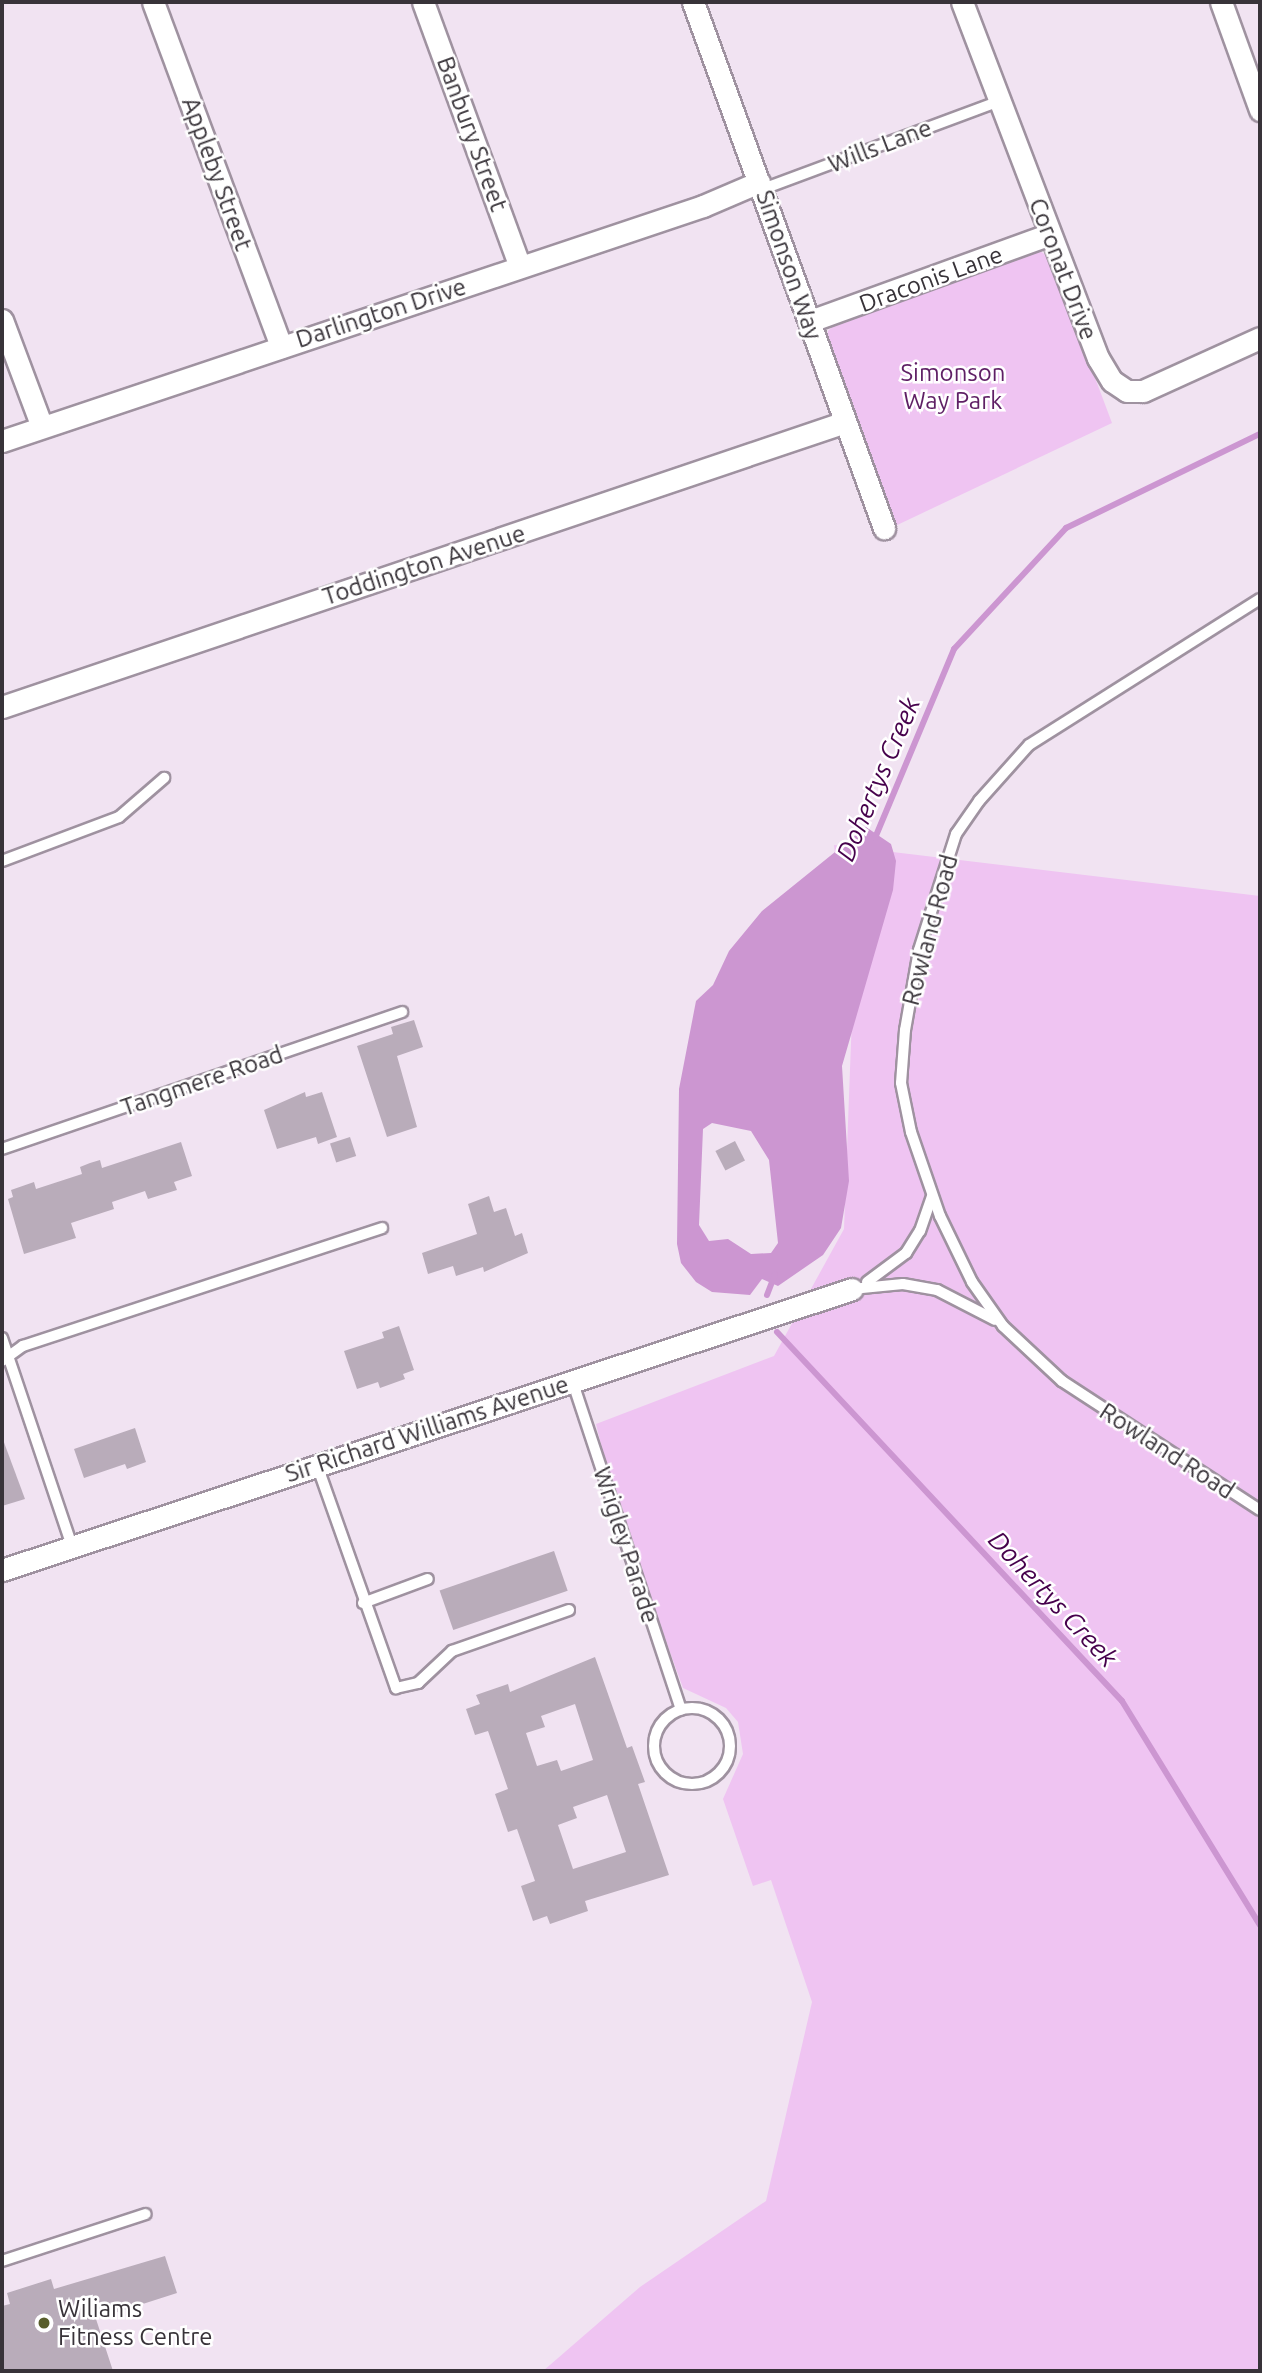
<!DOCTYPE html>
<style>
body{margin:0}
#map{position:relative;width:1262px;height:2373px;overflow:hidden;background:#f1e3f2;font-family:Ubuntu,sans-serif}
div>[style]{position:absolute}
.green>*{inset:0;background:#efc4f2}
.water>*{inset:0;background:#cc96d1}
.stream>*{height:6px;margin:-3px;padding:0 3px;transform-origin:3px;border-radius:3px;background:#cc96d1}
.building>*{inset:0;background:#b9acba;transform-origin:0 0}
.roads{filter:drop-shadow(2px 0 #9f92a0) drop-shadow(-2px 0 #9f92a0) drop-shadow(0 2px #9f92a0) drop-shadow(0 -2px #9f92a0)}
.service>*{height:10px;margin:-5px;padding:0 5px;transform-origin:5px;border-radius:5px;background:#fff}
.service>.ring{margin:-5px;padding:0;box-sizing:content-box;background:none;border:10px solid #fff;border-radius:50%}
.minor>*{height:21px;margin:-10.5px;padding:0 10.5px;transform-origin:10.5px;border-radius:10.5px;background:#fff}
.dots>*{width:19px;height:19px;translate:-50% -50%;box-sizing:border-box;border:4px solid #fff;border-radius:50%}
span{translate:-50% -50%;white-space:nowrap;text-align:center;line-height:1.15;-webkit-text-stroke:5px #fff;paint-order:stroke}
.street-label{font-size:24px;color:#383339}
.park-label{font-size:24px;color:#5f1f65}
.poi-label{font-size:24px;color:#383339}
.left{translate:0 -50%;text-align:left}
.water-label{font-size:26px;color:#46014c;font-style:italic}
.frame{position:absolute;inset:0;border:4px solid #383339;pointer-events:none}
</style>
<div id="map">
<div class="green">
<i style="clip-path:polygon(1040px 251px,1050px 258px,1112px 423px,893px 527px,826px 341px,828px 331px,837px 322px)"></i>
<i style="clip-path:polygon(834px 845px,1260px 896px,1260px 2371px,543px 2371px,640px 2287px,766px 2201px,812px 2002px,771px 1880px,753px 1886px,723px 1799px,743px 1754px,738px 1722px,726px 1708px,683px 1688px,613px 1495px,596px 1424px,774px 1356px,844px 1229px,852px 1016px)"></i>
</div>
<div class="water">
<i style="clip-path:polygon(evenodd,866px 827px,891px 844px,896px 861px,893px 890px,842px 1066px,849px 1181px,841px 1228px,823px 1255px,778px 1286px,762px 1279px,750px 1295px,712px 1292px,696px 1282px,681px 1263px,677px 1244px,679px 1089px,696px 1001px,713px 985px,729px 951px,762px 911px,866px 827px,712px 1123px,751px 1131px,769px 1160px,778px 1243px,771px 1253px,751px 1254px,728px 1239px,709px 1241px,699px 1225px,703px 1129px,712px 1123px)"></i>
</div>
<div class="stream">
<i style="left:875px;top:838px;width:205px;rotate:-67.3deg"></i>
<i style="left:954px;top:649px;width:165px;rotate:-47.2deg"></i>
<i style="left:1066px;top:528px;width:216px;rotate:-25.9deg"></i>
<i style="left:767px;top:1295px;width:22px;rotate:-69deg"></i>
<i style="left:777px;top:1332px;width:505px;rotate:46.93deg"></i>
<i style="left:1122px;top:1701px;width:263px;rotate:58.4deg"></i>
</div>
<div class="building">
<i style="clip-path:polygon(414px 1020px,423px 1047px,397px 1056px,417px 1127px,387px 1137px,357px 1046px,393px 1034px,391px 1027px)"></i>
<i style="clip-path:polygon(305px 1092px,306px 1097px,322px 1092px,337px 1137px,318px 1144px,316px 1137px,277px 1149px,264px 1110px)"></i>
<i style="left:350px;top:1137px;width:20px;height:21px;rotate:72deg"></i>
<i style="left:735px;top:1141px;width:22px;height:22px;rotate:63deg"></i>
<i style="clip-path:polygon(181px 1142px,192px 1176px,174px 1182px,177px 1190px,148px 1199px,145px 1191px,112px 1202px,114px 1209px,71px 1223px,76px 1238px,24px 1254px,8px 1199px,13px 1197px,11px 1190px,34px 1182px,36px 1189px,82px 1174px,80px 1167px,90px 1163px,100px 1160px,102px 1168px)"></i>
<i style="clip-path:polygon(489px 1196px,494px 1212px,506px 1208px,515px 1236px,522px 1233px,528px 1253px,484px 1272px,483px 1267px,456px 1276px,453px 1266px,428px 1274px,422px 1253px,477px 1234px,468px 1204px)"></i>
<i style="clip-path:polygon(399px 1326px,414px 1370px,403px 1374px,405px 1379px,380px 1388px,378px 1382px,357px 1389px,344px 1351px,384px 1338px,382px 1332px)"></i>
<i style="clip-path:polygon(135px 1428px,146px 1462px,127px 1469px,125px 1464px,84px 1478px,74px 1449px)"></i>
<i style="clip-path:polygon(2px 1437px,25px 1499px,2px 1506px)"></i>
<i style="left:554px;top:1551px;width:42px;height:121px;rotate:71deg"></i>
<i style="clip-path:polygon(evenodd,595px 1657px,627px 1748px,632px 1746px,645px 1782px,638px 1784px,669px 1875px,585px 1901px,588px 1911px,550px 1924px,547px 1916px,533px 1921px,521px 1886px,535px 1881px,517px 1829px,508px 1832px,495px 1794px,508px 1789px,488px 1731px,475px 1735px,466px 1709px,480px 1704px,476px 1695px,508px 1684px,510px 1692px,595px 1657px,575px 1704px,593px 1760px,561px 1771px,557px 1760px,537px 1766px,526px 1733px,545px 1727px,541px 1716px,575px 1704px,595px 1657px,607px 1795px,626px 1852px,573px 1869px,558px 1825px,577px 1818px,573px 1807px,607px 1795px)"></i>
<i style="clip-path:polygon(165px 2256px,177px 2293px,96px 2319px,113px 2371px,2px 2371px,2px 2306px,10px 2304px,7px 2293px,51px 2279px,54px 2289px)"></i>
</div>
<div class="roads">
<div class="service">
<i style="left:763px;top:189px;width:250px;rotate:-20.4deg"></i>
<i style="left:1260px;top:599px;width:273px;rotate:147.7deg"></i>
<i style="left:1029px;top:745px;width:75px;rotate:131.8deg"></i>
<i style="left:979px;top:801px;width:40px;rotate:124.9deg"></i>
<i style="left:956px;top:834px;width:122px;rotate:107.7deg"></i>
<i style="left:919px;top:950px;width:81px;rotate:99.9deg"></i>
<i style="left:905px;top:1030px;width:53px;rotate:94.3deg"></i>
<i style="left:901px;top:1083px;width:50px;rotate:78.5deg"></i>
<i style="left:911px;top:1132px;width:89px;rotate:71deg"></i>
<i style="left:940px;top:1216px;width:73px;rotate:64.1deg"></i>
<i style="left:972px;top:1282px;width:54px;rotate:54.8deg"></i>
<i style="left:1003px;top:1326px;width:81px;rotate:43deg"></i>
<i style="left:1062px;top:1381px;width:236px;rotate:33.1deg"></i>
<i style="left:2px;top:861px;width:125px;rotate:-20.6deg"></i>
<i style="left:119px;top:817px;width:60px;rotate:-40.9deg"></i>
<i style="left:2px;top:1149px;width:423px;rotate:-18.9deg"></i>
<i style="left:867px;top:1282px;width:49px;rotate:-36.6deg"></i>
<i style="left:906px;top:1253px;width:26px;rotate:-58deg"></i>
<i style="left:920px;top:1231px;width:37px;rotate:-71deg"></i>
<i style="left:852px;top:1289px;width:51px;rotate:-5.6deg"></i>
<i style="left:903px;top:1284px;width:35px;rotate:10deg"></i>
<i style="left:937px;top:1290px;width:65px;rotate:27.3deg"></i>
<i style="left:2px;top:1338px;width:219px;rotate:71.4deg"></i>
<i style="left:2px;top:1361px;width:26px;rotate:-36deg"></i>
<i style="left:23px;top:1346px;width:378px;rotate:-18.2deg"></i>
<i style="left:572px;top:1380px;width:347px;rotate:71.7deg"></i>
<i style="left:317px;top:1465px;width:237px;rotate:70.5deg"></i>
<i style="left:396px;top:1688px;width:23px;rotate:-13deg"></i>
<i style="left:418px;top:1683px;width:47px;rotate:-43.3deg"></i>
<i style="left:452px;top:1651px;width:124px;rotate:-19.3deg"></i>
<i style="left:363px;top:1603px;width:69px;rotate:-20.3deg"></i>
<i class="ring" style="left:654px;top:1708px;width:66px;height:66px"></i>
<i style="left:2px;top:2261px;width:151px;rotate:-18.1deg"></i>
</div>
<div class="minor">
<i style="left:153px;top:2px;width:368px;rotate:69.6deg"></i>
<i style="left:423px;top:2px;width:282px;rotate:69.9deg"></i>
<i style="left:693px;top:2px;width:560px;rotate:70.04deg"></i>
<i style="left:962px;top:2px;width:381px;rotate:69.1deg"></i>
<i style="left:1098px;top:358px;width:27px;rotate:59deg"></i>
<i style="left:1112px;top:381px;width:18px;rotate:34deg"></i>
<i style="left:1127px;top:391px;width:16px"></i>
<i style="left:1143px;top:391px;width:128px;rotate:-24.4deg"></i>
<i style="left:1221px;top:2px;width:115px;rotate:70.1deg"></i>
<i style="left:2px;top:320px;width:114px;rotate:69.5deg"></i>
<i style="left:810px;top:321px;width:255px;rotate:-19.9deg"></i>
<i style="left:2px;top:441px;width:739px;rotate:-18.53deg"></i>
<i style="left:703px;top:206px;width:61px;rotate:-23.2deg"></i>
<i style="left:2px;top:707px;width:890px;rotate:-18.68deg"></i>
<i style="left:2px;top:1570px;width:895px;rotate:-18.29deg"></i>
</div>
</div>
<div class="dots">
<i style="left:44px;top:2323px;background:#585d2b"></i>
</div>
<div class="street-label">
<span style="left:472px;top:134px;rotate:70deg">Banbury Street</span>
<span style="left:880px;top:146px;rotate:-21deg">Wills Lane</span>
<span style="left:217px;top:174px;rotate:70deg">Appleby Street</span>
<span style="left:789px;top:265px;rotate:71deg">Simonson Way</span>
<span style="left:1063px;top:269px;rotate:69deg">Coronat Drive</span>
<span style="left:931px;top:279px;rotate:-20deg">Draconis Lane</span>
<span style="left:381px;top:313px;rotate:-18deg">Darlington Drive</span>
<span style="left:424px;top:565px;rotate:-18deg">Toddington Avenue</span>
<span style="left:930px;top:930px;rotate:-75deg">Rowland Road</span>
<span style="left:202px;top:1081px;rotate:-19deg">Tangmere Road</span>
<span style="left:427px;top:1429px;rotate:-18deg">Sir Richard Williams Avenue</span>
<span style="left:1167px;top:1451px;rotate:33deg">Rowland Road</span>
<span style="left:626px;top:1545px;rotate:72deg">Wrigley Parade</span>
</div>
<div class="park-label">
<span style="left:953px;top:387px">Simonson<br>Way Park</span>
</div>
<div class="poi-label">
<span class="left" style="left:58px;top:2323px">Wiliams<br>Fitness Centre</span>
</div>
<div class="water-label">
<span style="left:878px;top:779px;rotate:-67deg">Dohertys Creek</span>
<span style="left:1053px;top:1599px;rotate:47deg">Dohertys Creek</span>
</div>
<div class="frame"></div>
</div>
